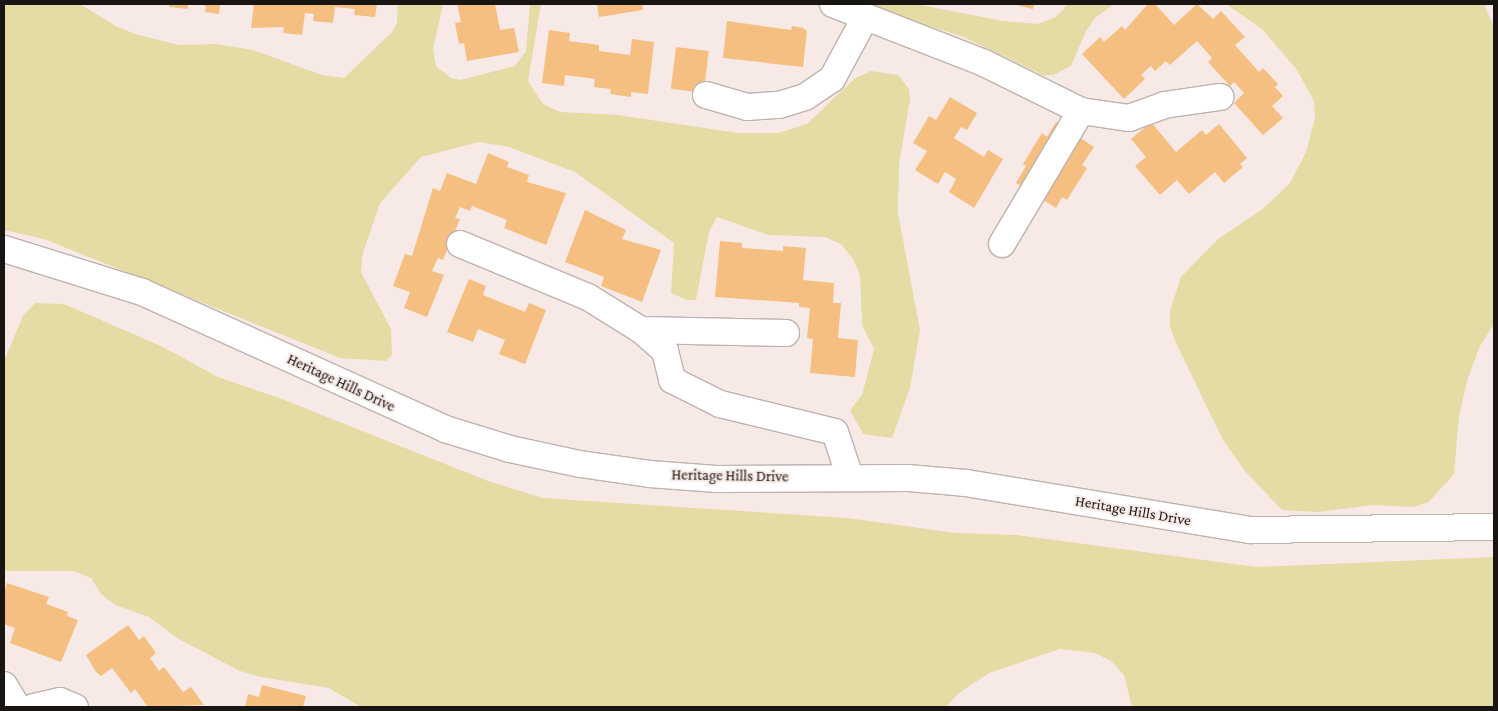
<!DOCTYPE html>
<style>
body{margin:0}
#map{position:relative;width:1498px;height:711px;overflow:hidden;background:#f7eae6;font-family:"Crimson Pro",serif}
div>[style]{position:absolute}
.green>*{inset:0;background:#e4dca4}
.building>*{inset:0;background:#f4bf81;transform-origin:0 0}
.roads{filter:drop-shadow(1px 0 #beb2ae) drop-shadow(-1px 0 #beb2ae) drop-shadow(0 1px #beb2ae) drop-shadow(0 -1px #beb2ae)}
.minor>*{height:26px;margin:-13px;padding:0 13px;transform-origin:13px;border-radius:13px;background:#fff}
span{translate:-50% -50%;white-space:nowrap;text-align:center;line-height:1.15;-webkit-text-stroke:4px #f7eae6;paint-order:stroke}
.street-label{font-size:15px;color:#191513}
.frame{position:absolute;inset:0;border:5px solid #191513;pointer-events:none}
</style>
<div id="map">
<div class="green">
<i style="clip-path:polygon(4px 4px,80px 4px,116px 26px,135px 34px,179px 45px,216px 44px,253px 50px,322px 75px,344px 78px,393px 31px,397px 22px,398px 4px,443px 4px,433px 49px,436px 66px,451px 78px,460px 80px,515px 66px,526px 51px,530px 4px,541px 4px,528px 81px,543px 104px,560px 112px,618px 115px,738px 133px,778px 133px,807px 124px,854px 79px,871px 71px,898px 75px,909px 89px,910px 99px,899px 164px,898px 213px,920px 330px,910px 388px,892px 438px,863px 434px,850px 410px,862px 395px,874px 349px,862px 325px,860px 275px,853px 259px,841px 244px,825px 237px,768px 235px,717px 217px,709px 232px,696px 300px,687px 300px,671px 293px,674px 243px,575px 172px,509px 147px,479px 142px,421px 157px,380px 203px,363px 253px,361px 272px,391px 329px,392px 355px,386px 361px,340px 358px,44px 239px,4px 230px)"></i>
<i style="clip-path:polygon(869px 4px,915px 4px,1003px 21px,1038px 24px,1056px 17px,1068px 4px,1114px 4px,1095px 18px,1086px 31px,1071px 66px,1053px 75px,1043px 75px,961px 36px,885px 12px)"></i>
<i style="clip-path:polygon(1226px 4px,1484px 4px,1494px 27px,1494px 324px,1480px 346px,1467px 381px,1459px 416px,1454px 474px,1429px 502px,1413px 507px,1374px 505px,1318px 512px,1282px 510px,1245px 471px,1223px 440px,1176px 343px,1170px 327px,1170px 311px,1181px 277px,1218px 239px,1264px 208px,1290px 183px,1306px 152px,1315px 118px,1314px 101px,1297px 70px,1262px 29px)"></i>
<i style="clip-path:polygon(35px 303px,64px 304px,161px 346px,218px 377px,282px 399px,488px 481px,543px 498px,847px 518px,956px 533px,1017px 535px,1256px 567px,1494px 557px,1494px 707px,1132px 707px,1124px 675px,1111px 661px,1095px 653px,1060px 649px,989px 673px,959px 693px,946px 707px,361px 707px,329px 688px,261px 677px,240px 671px,177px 638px,149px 617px,115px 605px,101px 594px,91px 578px,74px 571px,4px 571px,4px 361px,23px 316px)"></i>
</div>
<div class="building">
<i style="clip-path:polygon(170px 4px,188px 4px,188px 9px,169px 7px)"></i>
<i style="clip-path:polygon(196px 4px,220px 4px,219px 14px,205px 12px,206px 6px)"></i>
<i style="clip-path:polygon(254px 4px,377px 4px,375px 17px,354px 15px,355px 9px,335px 7px,333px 23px,313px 21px,314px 14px,305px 13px,302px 35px,283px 33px,284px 27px,251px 28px)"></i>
<i style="clip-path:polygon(457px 4px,495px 4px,500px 30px,514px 28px,519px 52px,467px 61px,464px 43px,459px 44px,455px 23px,461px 22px)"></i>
<i style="clip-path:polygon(597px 4px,642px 4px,643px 10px,599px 17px)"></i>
<i style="clip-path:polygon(1012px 4px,1034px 4px,1033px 9px)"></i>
<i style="clip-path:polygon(1148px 4px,1155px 4px,1174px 25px,1197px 4px,1213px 19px,1221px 11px,1245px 37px,1235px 45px,1259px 72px,1263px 68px,1278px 84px,1275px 87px,1283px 96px,1272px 106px,1283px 118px,1263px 135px,1234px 103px,1244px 93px,1234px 82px,1230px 86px,1208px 62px,1212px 58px,1197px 41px,1170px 65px,1166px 61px,1155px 71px,1151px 66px,1141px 75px,1145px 79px,1124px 99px,1082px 54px,1100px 37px,1104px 42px,1122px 26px,1125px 30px)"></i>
<i style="clip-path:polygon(727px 21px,791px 30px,792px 26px,803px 28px,807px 31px,803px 67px,723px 58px)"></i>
<i style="clip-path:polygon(549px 30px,570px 33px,569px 41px,599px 45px,599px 51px,630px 55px,632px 39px,654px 42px,648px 94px,631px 92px,631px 97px,610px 94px,611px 89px,594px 87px,595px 79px,565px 75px,564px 86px,542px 83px)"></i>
<i style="left:676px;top:47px;width:33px;height:42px;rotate:7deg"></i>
<i style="clip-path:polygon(950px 97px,977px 113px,967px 130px,961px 127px,954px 138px,984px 157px,988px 150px,1003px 159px,974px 208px,949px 192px,956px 179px,945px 172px,938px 184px,915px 170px,927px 151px,913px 143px,929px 116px,936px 120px)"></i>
<i style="clip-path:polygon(1056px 122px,1094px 147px,1082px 165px,1087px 168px,1067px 200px,1062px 197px,1056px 208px,1016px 183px,1026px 166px,1023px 164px,1042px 133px,1047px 137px)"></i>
<i style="clip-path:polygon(1151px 122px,1176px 152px,1202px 130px,1206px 135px,1219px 124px,1247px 158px,1240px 164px,1243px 167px,1224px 183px,1215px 172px,1189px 194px,1177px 180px,1160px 195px,1135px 166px,1146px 157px,1131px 139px)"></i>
<i style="clip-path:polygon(488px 153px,509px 162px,507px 167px,529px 175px,527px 182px,566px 193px,546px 245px,504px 228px,507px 220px,472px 206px,470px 211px,460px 207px,455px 218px,460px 219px,443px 260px,438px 258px,432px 271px,444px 275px,427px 317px,404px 308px,410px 292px,393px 286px,405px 254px,412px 256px,433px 188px,440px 191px,447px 173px,476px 184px)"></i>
<i style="clip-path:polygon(585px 210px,626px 230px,622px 239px,661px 250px,642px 302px,601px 286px,604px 277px,565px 262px)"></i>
<i style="clip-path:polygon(720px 241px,742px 243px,742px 248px,783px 251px,783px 246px,806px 248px,803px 280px,834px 283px,833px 303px,841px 303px,838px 338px,858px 340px,855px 377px,810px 373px,813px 339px,807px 338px,810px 308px,799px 307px,799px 303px,715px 297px)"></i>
<i style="clip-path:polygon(469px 279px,486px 286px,483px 295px,525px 312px,529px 303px,546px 310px,525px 364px,499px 354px,505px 340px,478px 329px,473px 342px,447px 332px)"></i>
<i style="clip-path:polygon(7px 583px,49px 597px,46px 604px,68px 612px,67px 616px,78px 620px,61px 662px,10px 643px,15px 628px,4px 624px,4px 592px)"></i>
<i style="clip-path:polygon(128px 625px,139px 640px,144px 636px,156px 653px,150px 658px,159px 671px,164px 667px,183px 692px,191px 687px,204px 705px,148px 707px,135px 689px,131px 693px,112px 668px,101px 676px,96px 672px,86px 655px)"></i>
<i style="clip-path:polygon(262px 685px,306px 696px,303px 707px,245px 707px,248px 694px,259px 697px)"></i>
</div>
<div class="roads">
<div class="minor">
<i style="left:833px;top:4px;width:162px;rotate:21.3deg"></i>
<i style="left:984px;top:63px;width:108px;rotate:26.3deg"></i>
<i style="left:1081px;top:111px;width:49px;rotate:8.3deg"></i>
<i style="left:1129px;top:118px;width:37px;rotate:-20deg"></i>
<i style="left:1164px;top:105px;width:57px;rotate:-8.1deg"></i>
<i style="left:706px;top:95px;width:43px;rotate:16.3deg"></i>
<i style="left:747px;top:107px;width:32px;rotate:-4deg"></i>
<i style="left:779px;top:105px;width:27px;rotate:-17deg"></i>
<i style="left:805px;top:97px;width:32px;rotate:-34deg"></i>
<i style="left:832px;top:79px;width:69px;rotate:-61.6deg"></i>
<i style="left:460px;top:244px;width:139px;rotate:22.5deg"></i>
<i style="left:588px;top:297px;width:62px;rotate:31.9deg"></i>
<i style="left:641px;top:330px;width:32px;rotate:41deg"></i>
<i style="left:665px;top:351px;width:30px;rotate:76deg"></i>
<i style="left:672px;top:380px;width:54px;rotate:26.6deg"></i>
<i style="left:720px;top:404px;width:118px;rotate:13.7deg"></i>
<i style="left:835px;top:432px;width:47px;rotate:71.6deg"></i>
<i style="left:1002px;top:244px;width:155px;rotate:-59.3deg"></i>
<i style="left:4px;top:249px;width:145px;rotate:17.3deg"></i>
<i style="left:142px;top:292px;width:333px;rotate:24.3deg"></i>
<i style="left:445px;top:429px;width:68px;rotate:17.1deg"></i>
<i style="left:510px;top:449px;width:72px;rotate:12.1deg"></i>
<i style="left:580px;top:464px;width:70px;rotate:8.2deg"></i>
<i style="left:649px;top:474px;width:68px;rotate:4.2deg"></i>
<i style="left:717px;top:479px;width:191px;rotate:-0.3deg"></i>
<i style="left:908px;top:478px;width:58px;rotate:4.9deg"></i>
<i style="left:966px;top:483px;width:288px;rotate:9.4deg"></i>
<i style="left:1250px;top:530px;width:244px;rotate:-0.7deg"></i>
<i style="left:641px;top:330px;width:145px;rotate:1.2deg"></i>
<i style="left:4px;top:685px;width:26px;rotate:59deg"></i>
<i style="left:34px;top:707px;width:27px;rotate:-13deg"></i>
<i style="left:60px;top:701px;width:16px;rotate:22deg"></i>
</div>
</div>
<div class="street-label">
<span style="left:341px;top:383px;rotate:25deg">Heritage Hills Drive</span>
<span style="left:730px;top:476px;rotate:1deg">Heritage Hills Drive</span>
<span style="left:1133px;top:511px;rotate:10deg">Heritage Hills Drive</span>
</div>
<div class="frame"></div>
</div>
